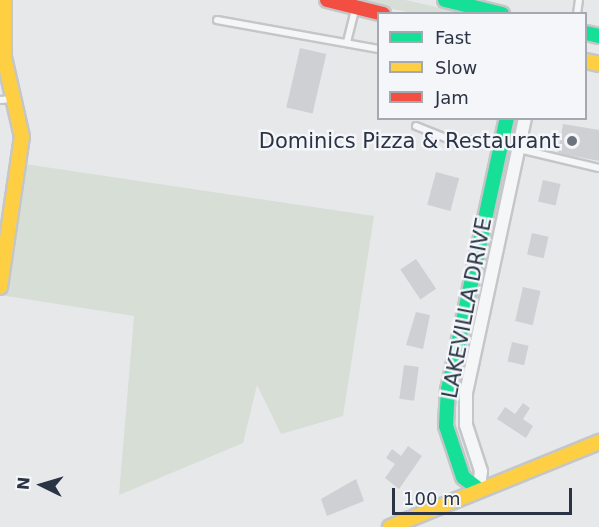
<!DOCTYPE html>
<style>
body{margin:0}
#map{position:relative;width:599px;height:527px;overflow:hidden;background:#e6e8ea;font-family:"DejaVu Sans",sans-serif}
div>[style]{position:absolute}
.green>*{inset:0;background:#d6ded6}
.building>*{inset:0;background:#ced0d3;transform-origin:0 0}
.roads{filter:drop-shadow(2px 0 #c4c6c8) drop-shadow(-2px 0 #c4c6c8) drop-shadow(0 2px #c4c6c8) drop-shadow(0 -2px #c4c6c8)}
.lane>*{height:6px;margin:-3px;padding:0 3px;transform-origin:3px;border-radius:3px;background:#f5f6f7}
.street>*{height:12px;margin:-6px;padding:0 6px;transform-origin:6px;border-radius:6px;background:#f5f6f7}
.fast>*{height:14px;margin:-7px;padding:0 7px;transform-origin:7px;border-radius:7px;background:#16e098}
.slow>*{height:14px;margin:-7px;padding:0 7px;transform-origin:7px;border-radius:7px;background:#ffcf43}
.jam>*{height:14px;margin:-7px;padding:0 7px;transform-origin:7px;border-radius:7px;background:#f24e42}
.dots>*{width:16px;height:16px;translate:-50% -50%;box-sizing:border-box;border:3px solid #f4f6f9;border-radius:50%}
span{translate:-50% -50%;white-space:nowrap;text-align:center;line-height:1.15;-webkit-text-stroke:5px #f4f6f9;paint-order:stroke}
.poi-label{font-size:21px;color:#2b3445}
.right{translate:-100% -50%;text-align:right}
.street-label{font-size:21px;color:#2b3445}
.legend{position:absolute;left:377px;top:12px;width:210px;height:108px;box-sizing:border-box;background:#f4f6f9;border:2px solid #a4a8b1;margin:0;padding:8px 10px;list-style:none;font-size:18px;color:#2b3445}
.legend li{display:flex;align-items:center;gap:12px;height:30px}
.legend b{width:30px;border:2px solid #a4a8b1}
.north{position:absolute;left:12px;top:455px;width:60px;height:60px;-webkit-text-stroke:4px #f4f6f9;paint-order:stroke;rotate:275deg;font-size:16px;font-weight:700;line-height:24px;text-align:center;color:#2b3445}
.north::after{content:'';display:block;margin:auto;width:21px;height:27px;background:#2b3445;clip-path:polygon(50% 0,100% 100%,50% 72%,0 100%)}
.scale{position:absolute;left:392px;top:488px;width:180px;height:27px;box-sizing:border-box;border:3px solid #2b3445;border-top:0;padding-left:8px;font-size:18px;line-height:21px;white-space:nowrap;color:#2b3445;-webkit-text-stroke:4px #f4f6f9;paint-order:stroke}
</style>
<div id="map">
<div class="green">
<i style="clip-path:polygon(352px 0,405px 0,463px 13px,412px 13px)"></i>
<i style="clip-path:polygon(18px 163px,374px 216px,343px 416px,281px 434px,257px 385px,243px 443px,119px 495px,134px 316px,0 295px)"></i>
</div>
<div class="building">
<i style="left:300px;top:48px;width:27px;height:61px;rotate:13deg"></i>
<i style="clip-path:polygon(563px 124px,599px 130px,599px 161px,558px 153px)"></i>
<i style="left:436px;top:172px;width:24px;height:34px;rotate:15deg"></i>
<i style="left:543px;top:180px;width:18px;height:22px;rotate:13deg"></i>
<i style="left:532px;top:233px;width:17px;height:22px;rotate:13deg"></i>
<i style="left:416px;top:259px;width:36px;height:19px;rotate:56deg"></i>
<i style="left:523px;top:287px;width:18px;height:35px;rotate:13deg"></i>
<i style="clip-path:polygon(416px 312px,430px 315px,423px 349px,406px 345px)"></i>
<i style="left:512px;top:342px;width:17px;height:20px;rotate:13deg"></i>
<i style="left:404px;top:365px;width:15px;height:34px;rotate:8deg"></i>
<i style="clip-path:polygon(523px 403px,530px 408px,523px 419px,533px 426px,526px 438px,497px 419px,505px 407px,515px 414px)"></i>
<i style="clip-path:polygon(408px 446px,422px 456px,399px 489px,385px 478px,395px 464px,386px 458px,392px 449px,401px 456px)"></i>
<i style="clip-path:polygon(356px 479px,364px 501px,327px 516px,321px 499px)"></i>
</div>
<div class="roads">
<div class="lane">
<i style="left:577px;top:14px;width:14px;rotate:-82deg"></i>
<i style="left:217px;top:20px;width:164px;rotate:10.2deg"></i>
<i style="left:347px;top:42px;width:32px;rotate:-76deg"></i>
<i style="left:0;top:100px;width:13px;rotate:-4deg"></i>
<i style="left:416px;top:126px;width:37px;rotate:22deg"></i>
<i style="left:450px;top:140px;width:48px;rotate:1.2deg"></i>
<i style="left:519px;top:149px;width:82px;rotate:13.4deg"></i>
</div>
<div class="street">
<i style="left:479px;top:489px;width:18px;rotate:-84deg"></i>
<i style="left:481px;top:471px;width:48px;rotate:-108.1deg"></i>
<i style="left:466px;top:425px;width:32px;rotate:-90deg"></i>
<i style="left:466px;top:393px;width:281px;rotate:-77.9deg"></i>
</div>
<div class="fast">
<i style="left:445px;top:0;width:59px;rotate:13.8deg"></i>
<i style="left:586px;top:33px;width:13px;rotate:13deg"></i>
<i style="left:480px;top:490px;width:21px;rotate:-143deg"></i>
<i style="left:463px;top:477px;width:54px;rotate:-108.4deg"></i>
<i style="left:446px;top:426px;width:36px;rotate:-87deg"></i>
<i style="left:448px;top:390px;width:278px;rotate:-77.8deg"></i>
</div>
<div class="slow">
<i style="left:586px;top:61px;width:13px;rotate:13deg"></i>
<i style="left:0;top:287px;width:152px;rotate:-81.7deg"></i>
<i style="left:22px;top:137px;width:82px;rotate:-102.7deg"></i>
<i style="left:4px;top:57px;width:57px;rotate:-90deg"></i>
<i style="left:390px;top:527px;width:226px;rotate:-22.1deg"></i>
</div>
<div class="jam">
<i style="left:327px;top:0;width:58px;rotate:14deg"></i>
</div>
</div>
<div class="dots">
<i style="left:572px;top:141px;background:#6c737f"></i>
</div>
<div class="poi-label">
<span class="right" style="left:560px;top:141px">Dominics Pizza &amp; Restaurant</span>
</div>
<div class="street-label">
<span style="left:467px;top:308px;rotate:-79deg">LAKEVILLA DRIVE</span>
</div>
<ul class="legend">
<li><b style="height:8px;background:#16e098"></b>Fast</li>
<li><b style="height:8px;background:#ffcf43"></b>Slow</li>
<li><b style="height:8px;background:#f24e42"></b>Jam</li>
</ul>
<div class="north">N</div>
<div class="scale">100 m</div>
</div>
